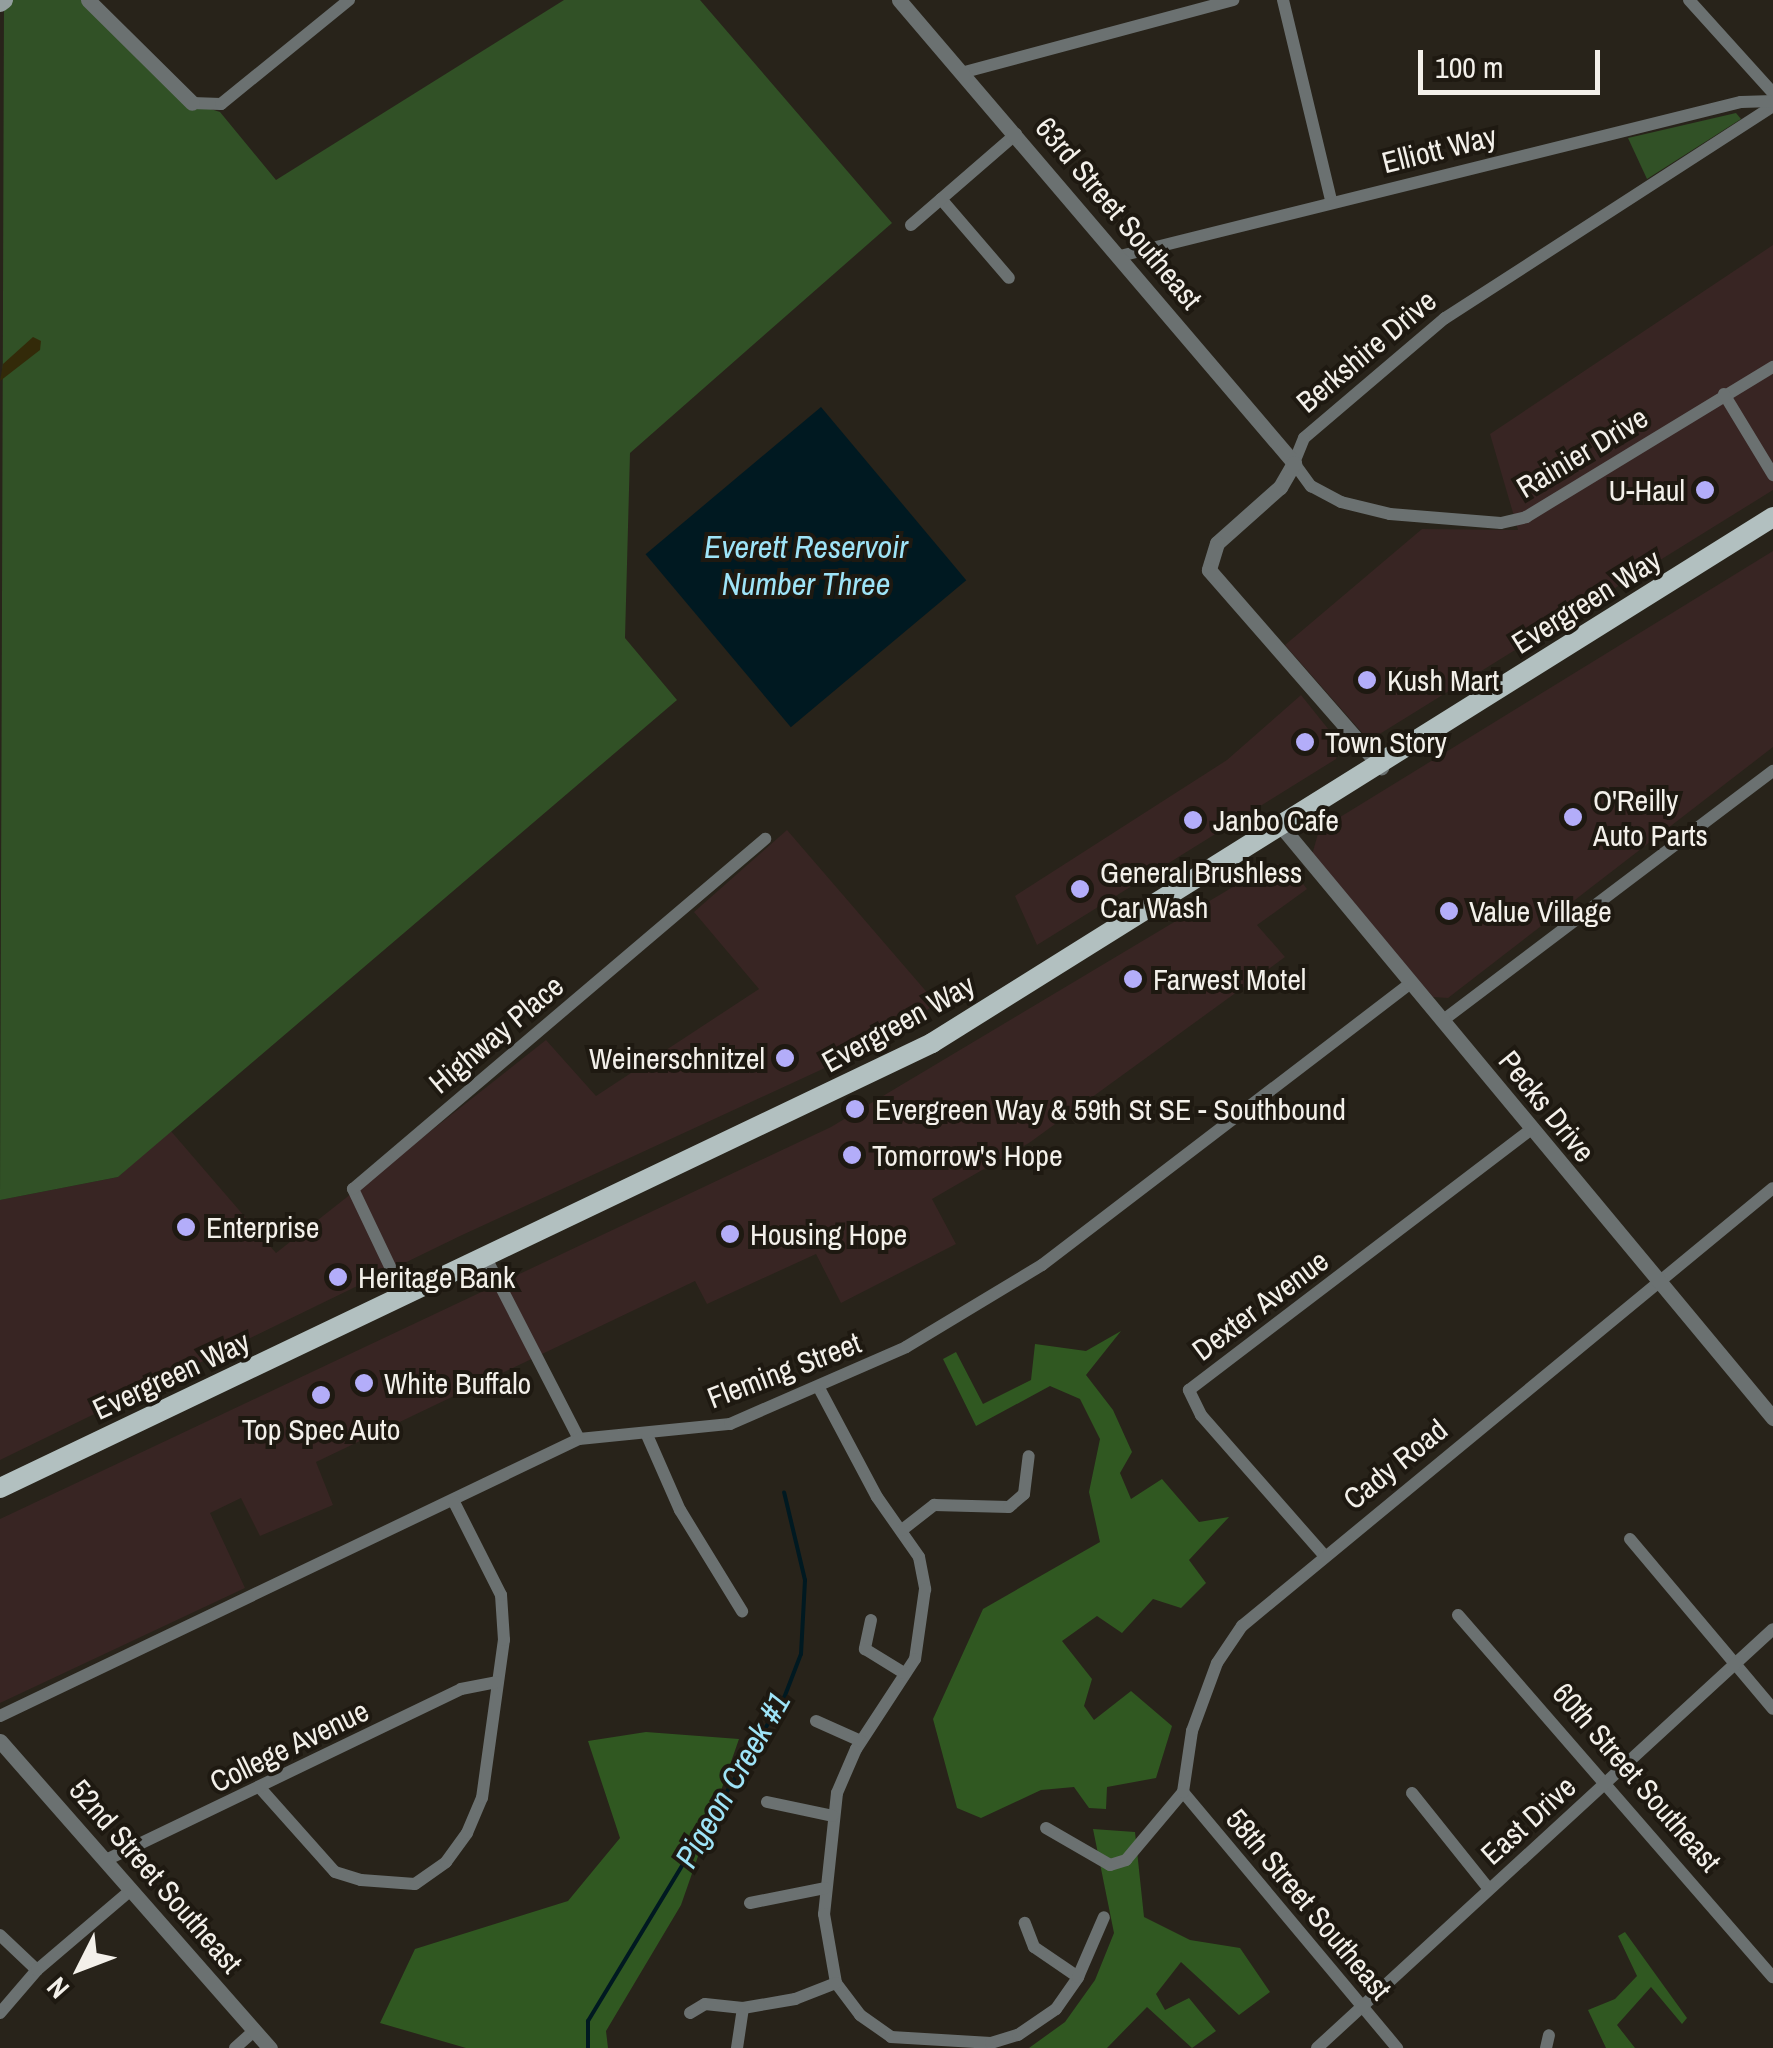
<!DOCTYPE html>
<style>
body{margin:0}
#map{position:relative;width:1773px;height:2048px;overflow:hidden;background:#28231a;font-family:"Archivo Narrow",sans-serif}
div>[style]{position:absolute}
.commercial>*{inset:0;background:#382523}
.green>*{inset:0;background:#315126}
.forest>*{inset:0;background:#305821}
.sand>*{inset:0;background:#332a09}
.water>*{inset:0;background:#001921;transform-origin:0 0}
.stream>*{height:4px;margin:-2px;padding:0 2px;transform-origin:2px;border-radius:2px;background:#001921}
.minor>*{height:12px;margin:-6px;padding:0 6px;transform-origin:6px;border-radius:6px;background:#6b7171}
.tertiary>*{height:15px;margin:-7.5px;padding:0 7.5px;transform-origin:7.5px;border-radius:7.5px;background:#6b7171}
.secondary>*{height:18px;margin:-9px;padding:0 9px;transform-origin:9px;border-radius:9px;background:#939e9e}
.primary>*{height:20px;margin:-10px;padding:0 10px;transform-origin:10px;border-radius:10px;background:#b2c0c0}
.dots>*{width:28px;height:28px;translate:-50% -50%;box-sizing:border-box;border:5px solid #1e1911;border-radius:50%}
span{translate:-50% -50%;white-space:nowrap;text-align:center;line-height:1.15;-webkit-text-stroke:8px #1e1911;paint-order:stroke}
.street-label{font-size:30px;color:#f3f0ea}
.poi-label{font-size:30px;color:#f3f0ea}
.right{translate:-100% -50%;text-align:right}
.left{translate:0 -50%;text-align:left}
.water-label{font-size:32px;color:#9ee4f8;font-style:italic}
.north{position:absolute;left:30px;top:1918px;width:100px;height:100px;-webkit-text-stroke:8px #1e1911;paint-order:stroke;rotate:228deg;font-size:28px;font-weight:700;line-height:40px;text-align:center;color:#f3f0ea}
.north::after{content:'';display:block;margin:auto;width:35px;height:45px;background:#f3f0ea;clip-path:polygon(50% 0,100% 100%,50% 72%,0 100%)}
.scale{position:absolute;left:1418px;top:50px;width:182px;height:45px;box-sizing:border-box;border:5px solid #f3f0ea;border-top:0;padding-left:12px;font-size:30px;line-height:35px;white-space:nowrap;color:#f3f0ea;-webkit-text-stroke:8px #1e1911;paint-order:stroke}
</style>
<div id="map">
<div class="commercial">
<i style="clip-path:polygon(1773px 245px,1773px 490px,1378px 735px,1365px 736px,1285px 645px,1422px 529px,1518px 530px,1490px 434px)"></i>
<i style="clip-path:polygon(1773px 551px,1773px 747px,1448px 998px,1433px 997px,1312px 855px,1319px 830px)"></i>
<i style="clip-path:polygon(1301px 695px,1341px 745px,1336px 759px,1037px 945px,1015px 896px,1227px 760px)"></i>
<i style="clip-path:polygon(787px 830px,937px 1004px,840px 1061px,460px 1236px,0 1460px,0 1200px,118px 1177px,170px 1130px,276px 1253px,546px 1040px,596px 1096px,759px 989px,694px 912px)"></i>
<i style="clip-path:polygon(1287px 863px,1307px 889px,1257px 925px,1285px 957px,1029px 1143px,932px 1199px,956px 1244px,841px 1303px,816px 1254px,707px 1304px,695px 1281px,316px 1462px,333px 1505px,260px 1536px,241px 1498px,210px 1513px,245px 1588px,0 1703px,0 1519px,831px 1127px,1268px 866px)"></i>
</div>
<div class="green">
<i style="clip-path:polygon(4px 0,88px 0,192px 103px,220px 112px,276px 180px,564px 0,700px 0,892px 223px,630px 453px,625px 638px,677px 700px,118px 1177px,0 1200px)"></i>
<i style="clip-path:polygon(1736px 113px,1741px 119px,1647px 179px,1628px 138px)"></i>
</div>
<div class="forest">
<i style="clip-path:polygon(1121px 1331px,1086px 1375px,1113px 1410px,1132px 1452px,1120px 1473px,1131px 1499px,1162px 1479px,1199px 1522px,1229px 1517px,1189px 1560px,1206px 1583px,1181px 1608px,1153px 1599px,1122px 1633px,1097px 1616px,1062px 1641px,1092px 1679px,1084px 1706px,1094px 1720px,1131px 1691px,1172px 1726px,1156px 1778px,1107px 1787px,1106px 1809px,1089px 1808px,1074px 1787px,1041px 1790px,981px 1818px,957px 1808px,933px 1719px,983px 1609px,1100px 1542px,1089px 1492px,1100px 1439px,1080px 1399px,1050px 1386px,976px 1426px,943px 1359px,956px 1352px,983px 1404px,1031px 1380px,1035px 1344px,1086px 1351px)"></i>
<i style="clip-path:polygon(646px 1732px,739px 1739px,681px 1905px,606px 2031px,608px 2048px,466px 2048px,380px 2023px,415px 1949px,568px 1901px,620px 1838px,588px 1741px)"></i>
<i style="clip-path:polygon(1093px 1829px,1135px 1832px,1144px 1917px,1190px 1940px,1240px 1948px,1270px 1992px,1239px 2015px,1181px 1962px,1156px 1994px,1165px 2010px,1189px 1998px,1216px 2031px,1192px 2048px,1147px 2007px,1107px 2048px,1029px 2048px,1065px 2022px,1095px 1980px,1114px 1933px)"></i>
<i style="clip-path:polygon(1625px 1932px,1687px 2018px,1682px 2024px,1651px 1987px,1617px 2025px,1635px 2048px,1606px 2048px,1588px 2010px,1615px 1999px,1637px 1976px,1618px 1936px)"></i>
</div>
<div class="sand">
<i style="clip-path:polygon(33px 337px,41px 341px,40px 350px,0 381px,3px 364px)"></i>
</div>
<div class="water">
<i style="left:821px;top:407px;width:226px;height:229px;rotate:50deg"></i>
</div>
<div class="stream">
<i style="left:588px;top:2048px;width:27px;rotate:-90deg"></i>
<i style="left:588px;top:2021px;width:378px;rotate:-58.8deg"></i>
<i style="left:784px;top:1698px;width:47px;rotate:-68.9deg"></i>
<i style="left:801px;top:1654px;width:74px;rotate:-86.9deg"></i>
<i style="left:805px;top:1580px;width:90px;rotate:-103.4deg"></i>
</div>
<div class="minor">
<i style="left:1283px;top:0;width:206px;rotate:76.5deg"></i>
<i style="left:1689px;top:0;width:125px;rotate:47.9deg"></i>
<i style="left:961px;top:73px;width:282px;rotate:-15deg"></i>
<i style="left:192px;top:103px;width:29px;rotate:2deg"></i>
<i style="left:221px;top:104px;width:165px;rotate:-39.1deg"></i>
<i style="left:1773px;top:106px;width:391px;rotate:147.1deg"></i>
<i style="left:1445px;top:318px;width:185px;rotate:139.6deg"></i>
<i style="left:1304px;top:438px;width:27px;rotate:112deg"></i>
<i style="left:1294px;top:463px;width:29px;rotate:54deg"></i>
<i style="left:1311px;top:486px;width:34px;rotate:28deg"></i>
<i style="left:1341px;top:502px;width:50px;rotate:13.8deg"></i>
<i style="left:1390px;top:514px;width:111px;rotate:4.6deg"></i>
<i style="left:1501px;top:523px;width:26px;rotate:-13deg"></i>
<i style="left:1526px;top:517px;width:289px;rotate:-31.3deg"></i>
<i style="left:941px;top:199px;width:104px;rotate:49.3deg"></i>
<i style="left:911px;top:225px;width:139px;rotate:-40.9deg"></i>
<i style="left:1120px;top:256px;width:640px;rotate:-13.93deg"></i>
<i style="left:1741px;top:102px;width:32px;rotate:-2deg"></i>
<i style="left:1724px;top:394px;width:95px;rotate:58.8deg"></i>
<i style="left:1442px;top:1021px;width:415px;rotate:-37.1deg"></i>
<i style="left:486px;top:1258px;width:203px;rotate:62.8deg"></i>
<i style="left:405px;top:1298px;width:121px;rotate:-115.5deg"></i>
<i style="left:353px;top:1189px;width:541px;rotate:-40.35deg"></i>
<i style="left:819px;top:1388px;width:123px;rotate:62deg"></i>
<i style="left:877px;top:1497px;width:73px;rotate:55deg"></i>
<i style="left:919px;top:1557px;width:33px;rotate:79deg"></i>
<i style="left:925px;top:1589px;width:71px;rotate:98.1deg"></i>
<i style="left:915px;top:1659px;width:108px;rotate:123.2deg"></i>
<i style="left:856px;top:1749px;width:48px;rotate:113.4deg"></i>
<i style="left:837px;top:1793px;width:122px;rotate:96.1deg"></i>
<i style="left:824px;top:1914px;width:70px;rotate:80.1deg"></i>
<i style="left:836px;top:1983px;width:40px;rotate:53deg"></i>
<i style="left:860px;top:2015px;width:38px;rotate:35deg"></i>
<i style="left:891px;top:2037px;width:100px;rotate:3.4deg"></i>
<i style="left:991px;top:2043px;width:28px;rotate:-17deg"></i>
<i style="left:1018px;top:2035px;width:46px;rotate:-34.4deg"></i>
<i style="left:1056px;top:2009px;width:39px;rotate:-55deg"></i>
<i style="left:1078px;top:1977px;width:53px;rotate:-145.7deg"></i>
<i style="left:1034px;top:1947px;width:26px;rotate:-111deg"></i>
<i style="left:647px;top:1435px;width:82px;rotate:66.3deg"></i>
<i style="left:680px;top:1510px;width:119px;rotate:58.5deg"></i>
<i style="left:902px;top:1530px;width:41px;rotate:-38deg"></i>
<i style="left:934px;top:1505px;width:75px;rotate:1.5deg"></i>
<i style="left:1009px;top:1507px;width:20px;rotate:-41deg"></i>
<i style="left:1024px;top:1494px;width:38px;rotate:-83deg"></i>
<i style="left:1630px;top:1539px;width:222px;rotate:49.9deg"></i>
<i style="left:1323px;top:1554px;width:185px;rotate:-131.3deg"></i>
<i style="left:1201px;top:1415px;width:28px;rotate:-116deg"></i>
<i style="left:1189px;top:1390px;width:429px;rotate:-37.3deg"></i>
<i style="left:1458px;top:1615px;width:480px;rotate:49deg"></i>
<i style="left:871px;top:1620px;width:30px;rotate:102deg"></i>
<i style="left:865px;top:1649px;width:46px;rotate:31.6deg"></i>
<i style="left:0;top:1716px;width:642px;rotate:-25.57deg"></i>
<i style="left:579px;top:1439px;width:152px;rotate:-5.7deg"></i>
<i style="left:730px;top:1424px;width:192px;rotate:-23.6deg"></i>
<i style="left:906px;top:1347px;width:159px;rotate:-31.1deg"></i>
<i style="left:1042px;top:1265px;width:463px;rotate:-37.4deg"></i>
<i style="left:816px;top:1721px;width:49px;rotate:24deg"></i>
<i style="left:261px;top:1789px;width:111px;rotate:48.3deg"></i>
<i style="left:335px;top:1872px;width:27px;rotate:17deg"></i>
<i style="left:361px;top:1880px;width:54px;rotate:4.2deg"></i>
<i style="left:415px;top:1884px;width:38px;rotate:-35deg"></i>
<i style="left:446px;top:1862px;width:36px;rotate:-54deg"></i>
<i style="left:467px;top:1833px;width:38px;rotate:-67deg"></i>
<i style="left:482px;top:1798px;width:160px;rotate:-82.1deg"></i>
<i style="left:504px;top:1640px;width:45px;rotate:-93.8deg"></i>
<i style="left:501px;top:1595px;width:104px;rotate:-116.8deg"></i>
<i style="left:1183px;top:1792px;width:334px;rotate:50.1deg"></i>
<i style="left:1412px;top:1793px;width:123px;rotate:51.3deg"></i>
<i style="left:767px;top:1802px;width:67px;rotate:12deg"></i>
<i style="left:1046px;top:1828px;width:74px;rotate:30deg"></i>
<i style="left:1110px;top:1865px;width:17px;rotate:-17deg"></i>
<i style="left:1126px;top:1860px;width:89px;rotate:-50deg"></i>
<i style="left:1183px;top:1792px;width:62px;rotate:-81.6deg"></i>
<i style="left:1192px;top:1731px;width:72px;rotate:-69.8deg"></i>
<i style="left:1217px;top:1663px;width:45px;rotate:-56deg"></i>
<i style="left:1242px;top:1626px;width:688px;rotate:-39.52deg"></i>
<i style="left:106px;top:1860px;width:394px;rotate:-25.7deg"></i>
<i style="left:461px;top:1689px;width:36px;rotate:-11deg"></i>
<i style="left:750px;top:1903px;width:76px;rotate:-11.3deg"></i>
<i style="left:0;top:1935px;width:51px;rotate:43.4deg"></i>
<i style="left:1078px;top:1977px;width:65px;rotate:-66.6deg"></i>
<i style="left:0;top:2013px;width:57px;rotate:-49.3deg"></i>
<i style="left:37px;top:1970px;width:123px;rotate:-40.4deg"></i>
<i style="left:690px;top:2013px;width:17px;rotate:-31deg"></i>
<i style="left:705px;top:2004px;width:38px;rotate:6deg"></i>
<i style="left:743px;top:2008px;width:53px;rotate:-9.8deg"></i>
<i style="left:795px;top:1999px;width:44px;rotate:-21.3deg"></i>
<i style="left:235px;top:2048px;width:25px;rotate:-42deg"></i>
<i style="left:737px;top:2048px;width:40px;rotate:-81.5deg"></i>
<i style="left:1317px;top:2048px;width:619px;rotate:-42.58deg"></i>
<i style="left:1546px;top:2048px;width:13px;rotate:-77deg"></i>
</div>
<div class="tertiary">
<i style="left:88px;top:0;width:146px;rotate:44.7deg"></i>
<i style="left:899px;top:0;width:609px;rotate:49.53deg"></i>
<i style="left:1294px;top:463px;width:28px;rotate:120deg"></i>
<i style="left:1280px;top:487px;width:84px;rotate:138.4deg"></i>
<i style="left:1217px;top:543px;width:28px;rotate:107deg"></i>
<i style="left:1209px;top:570px;width:262px;rotate:48.9deg"></i>
<i style="left:1281px;top:826px;width:770px;rotate:50.27deg"></i>
<i style="left:0;top:1741px;width:409px;rotate:48.7deg"></i>
</div>
<div class="secondary">
<i style="left:0;top:3px;width:5px;rotate:-37deg"></i>
</div>
<div class="primary">
<i style="left:0;top:1488px;width:1033px;rotate:-25.52deg"></i>
<i style="left:932px;top:1043px;width:992px;rotate:-32.02deg"></i>
</div>
<div class="dots">
<i style="left:1705px;top:490px;background:#b3adf9"></i>
<i style="left:1367px;top:680px;background:#b3adf9"></i>
<i style="left:1305px;top:742px;background:#b3adf9"></i>
<i style="left:1573px;top:817px;background:#b3adf9"></i>
<i style="left:1193px;top:820px;background:#b3adf9"></i>
<i style="left:1080px;top:889px;background:#b3adf9"></i>
<i style="left:1449px;top:911px;background:#b3adf9"></i>
<i style="left:1133px;top:979px;background:#b3adf9"></i>
<i style="left:785px;top:1058px;background:#b3adf9"></i>
<i style="left:855px;top:1109px;background:#b3adf9"></i>
<i style="left:852px;top:1155px;background:#b3adf9"></i>
<i style="left:186px;top:1227px;background:#b3adf9"></i>
<i style="left:730px;top:1234px;background:#b3adf9"></i>
<i style="left:338px;top:1277px;background:#b3adf9"></i>
<i style="left:364px;top:1383px;background:#b3adf9"></i>
<i style="left:321px;top:1395px;background:#b3adf9"></i>
</div>
<div class="street-label">
<span style="left:1439px;top:149px;rotate:-14deg">Elliott Way</span>
<span style="left:1119px;top:213px;rotate:50deg">63rd Street Southeast</span>
<span style="left:1366px;top:351px;rotate:-40deg">Berkshire Drive</span>
<span style="left:1582px;top:452px;rotate:-31deg">Rainier Drive</span>
<span style="left:1586px;top:601px;rotate:-32deg">Evergreen Way</span>
<span style="left:898px;top:1023px;rotate:-29deg">Evergreen Way</span>
<span style="left:496px;top:1034px;rotate:-40deg">Highway Place</span>
<span style="left:1547px;top:1106px;rotate:51deg">Pecks Drive</span>
<span style="left:1260px;top:1305px;rotate:-37deg">Dexter Avenue</span>
<span style="left:784px;top:1370px;rotate:-21deg">Fleming Street</span>
<span style="left:171px;top:1375px;rotate:-25deg">Evergreen Way</span>
<span style="left:1395px;top:1464px;rotate:-39deg">Cady Road</span>
<span style="left:289px;top:1746px;rotate:-26deg">College Avenue</span>
<span style="left:1637px;top:1777px;rotate:49deg">60th Street Southeast</span>
<span style="left:1528px;top:1820px;rotate:-42deg">East Drive</span>
<span style="left:156px;top:1876px;rotate:49deg">52nd Street Southeast</span>
<span style="left:1309px;top:1904px;rotate:50deg">58th Street Southeast</span>
</div>
<div class="poi-label">
<span class="right" style="left:1685px;top:490px">U-Haul</span>
<span class="left" style="left:1387px;top:680px">Kush Mart</span>
<span class="left" style="left:1325px;top:742px">Town Story</span>
<span class="left" style="left:1593px;top:817px">O'Reilly<br>Auto Parts</span>
<span class="left" style="left:1213px;top:820px">Janbo Cafe</span>
<span class="left" style="left:1100px;top:889px">General Brushless<br>Car Wash</span>
<span class="left" style="left:1469px;top:911px">Value Village</span>
<span class="left" style="left:1153px;top:979px">Farwest Motel</span>
<span class="right" style="left:765px;top:1058px">Weinerschnitzel</span>
<span class="left" style="left:875px;top:1109px">Evergreen Way &amp; 59th St SE - Southbound</span>
<span class="left" style="left:872px;top:1155px">Tomorrow's Hope</span>
<span class="left" style="left:206px;top:1227px">Enterprise</span>
<span class="left" style="left:750px;top:1234px">Housing Hope</span>
<span class="left" style="left:358px;top:1277px">Heritage Bank</span>
<span class="left" style="left:384px;top:1383px">White Buffalo</span>
<span style="left:321px;top:1429px">Top Spec Auto</span>
</div>
<div class="water-label">
<span style="left:806px;top:566px">Everett Reservoir<br>Number Three</span>
<span style="left:733px;top:1780px;rotate:-60deg">Pigeon Creek #1</span>
</div>
<div class="north">N</div>
<div class="scale">100 m</div>
</div>
